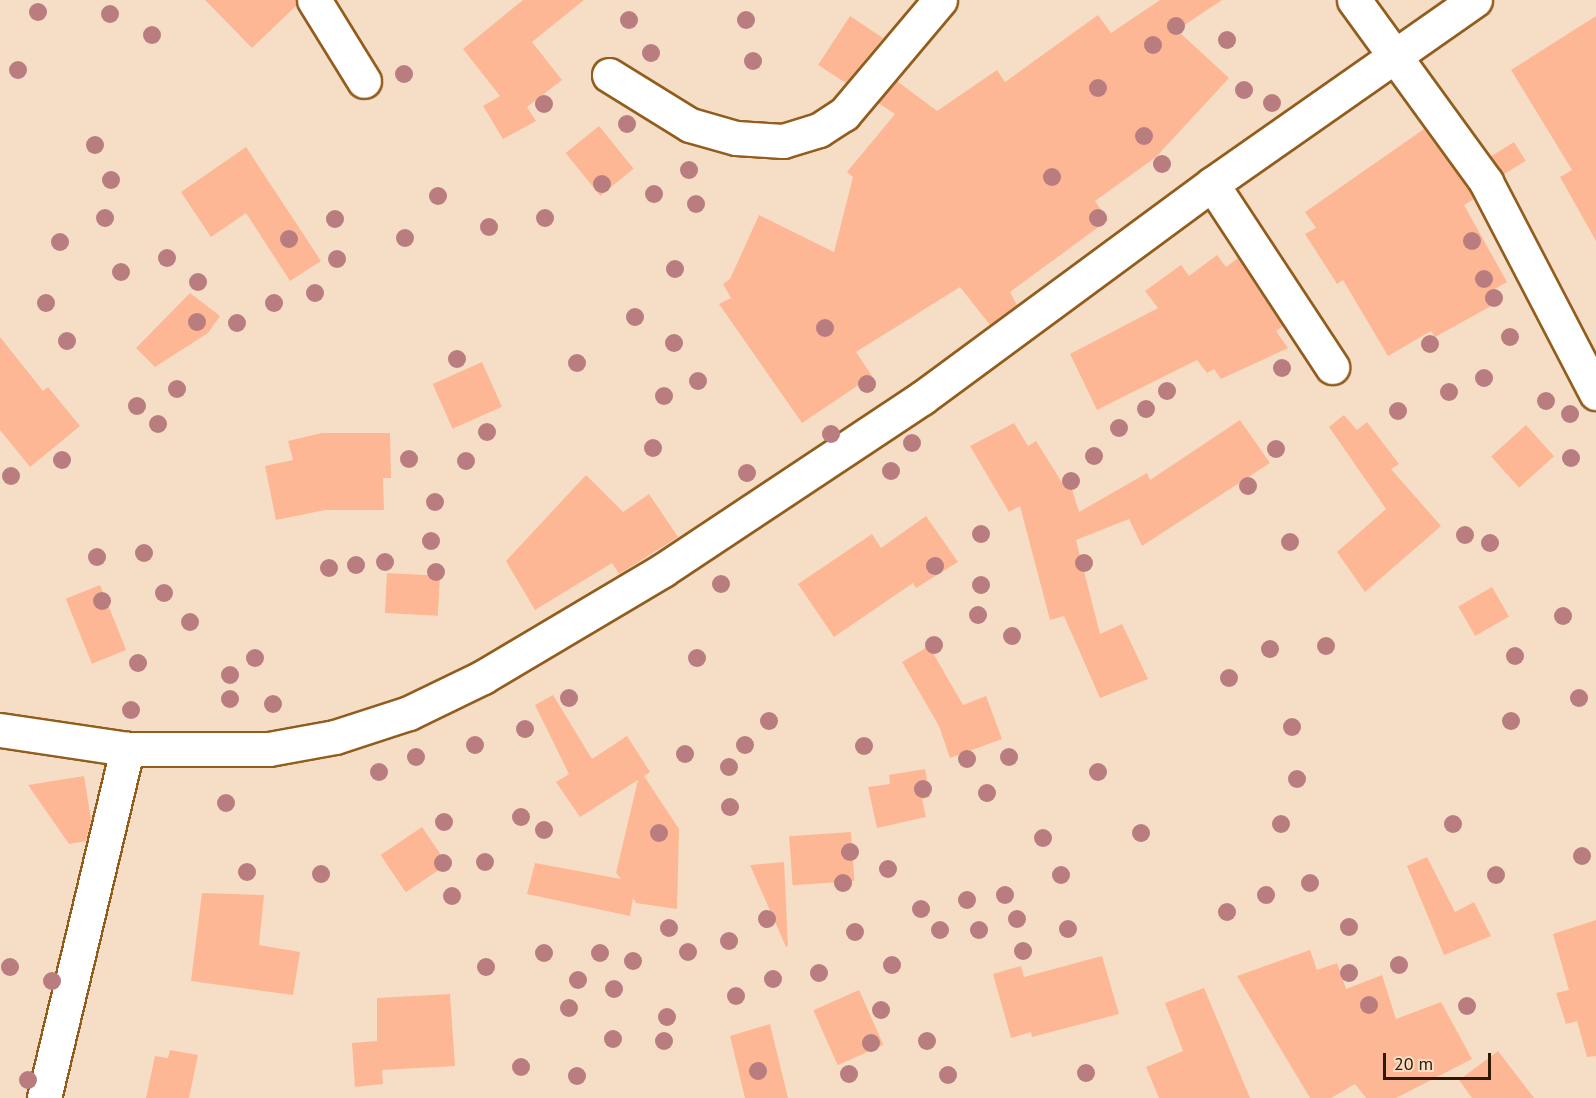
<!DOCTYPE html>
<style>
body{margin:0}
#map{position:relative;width:1596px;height:1098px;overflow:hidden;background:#f6dec6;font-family:"PT Sans",sans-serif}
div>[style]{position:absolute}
.building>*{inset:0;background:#feb795;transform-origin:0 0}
.roads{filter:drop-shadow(2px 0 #925d1d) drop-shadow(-2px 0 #925d1d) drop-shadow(0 2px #925d1d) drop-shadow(0 -2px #925d1d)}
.minor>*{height:33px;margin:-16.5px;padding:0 16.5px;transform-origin:16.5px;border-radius:16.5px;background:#fff}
.trees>*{width:18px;height:18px;margin:-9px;border-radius:50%;background:#b97d80}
span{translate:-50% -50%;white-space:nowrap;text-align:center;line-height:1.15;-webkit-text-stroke:4.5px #f6dec6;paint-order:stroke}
.scale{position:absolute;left:1383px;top:1053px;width:108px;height:27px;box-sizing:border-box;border:3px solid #2f1901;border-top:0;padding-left:8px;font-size:18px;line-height:21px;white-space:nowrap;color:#2f1901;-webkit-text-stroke:4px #f6dec6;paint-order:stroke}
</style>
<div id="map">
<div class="building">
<i style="clip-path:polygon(205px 0,295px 0,297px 5px,252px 48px)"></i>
<i style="clip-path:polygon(523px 0,584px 0,532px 42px,562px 80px,527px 107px,536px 121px,503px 139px,483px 106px,500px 96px,463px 49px)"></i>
<i style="clip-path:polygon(1160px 0,1222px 0,1177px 30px,1229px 78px,1156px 157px,1095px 201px,1108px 220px,1010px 292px,1017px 305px,990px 325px,960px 287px,856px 352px,872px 376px,802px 423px,719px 304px,731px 298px,723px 284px,730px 279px,759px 215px,834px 252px,853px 177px,847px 172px,895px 114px,878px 103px,897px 81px,937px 111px,997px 70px,1005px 82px,1098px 15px,1111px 33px)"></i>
<i style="clip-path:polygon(850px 16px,883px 38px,846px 83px,818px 65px)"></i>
<i style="clip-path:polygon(1596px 16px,1596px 241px,1560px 177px,1572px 170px,1511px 70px)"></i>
<i style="left:599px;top:126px;width:55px;height:43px;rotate:51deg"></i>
<i style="clip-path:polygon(1424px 129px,1470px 192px,1474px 199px,1464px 205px,1507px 282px,1495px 289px,1502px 300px,1435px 337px,1431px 331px,1388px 356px,1343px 280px,1337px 284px,1305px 234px,1316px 228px,1305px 212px)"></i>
<i style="left:1514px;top:142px;width:22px;height:27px;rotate:58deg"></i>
<i style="clip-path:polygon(246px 147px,321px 261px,290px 281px,246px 213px,211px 237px,181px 192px)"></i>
<i style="clip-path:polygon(1217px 255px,1226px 267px,1238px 258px,1283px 326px,1276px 331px,1288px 348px,1221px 379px,1214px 369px,1207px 373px,1197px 360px,1097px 410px,1070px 354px,1158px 308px,1145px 291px,1181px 265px,1189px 276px)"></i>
<i style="clip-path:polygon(190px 293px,220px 316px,208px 333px,155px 367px,136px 348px)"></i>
<i style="clip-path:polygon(0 337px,43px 391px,48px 387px,80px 426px,30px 467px,0 430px)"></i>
<i style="left:482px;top:362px;width:49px;height:54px;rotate:66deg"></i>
<i style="clip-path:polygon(1344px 415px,1357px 430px,1367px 422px,1399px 464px,1391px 469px,1441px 526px,1365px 592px,1337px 552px,1386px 509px,1329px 427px)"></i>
<i style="clip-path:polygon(1240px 420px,1270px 463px,1142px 546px,1129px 519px,1076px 540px,1100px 634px,1122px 624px,1148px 679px,1100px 698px,1064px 616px,1050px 620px,1020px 506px,1009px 512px,970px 446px,1014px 423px,1028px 446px,1036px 441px,1066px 489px,1071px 486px,1079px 512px,1147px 473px,1150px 480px)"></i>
<i style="left:1526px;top:425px;width:42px;height:47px;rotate:48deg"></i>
<i style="clip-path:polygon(322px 433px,390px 433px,391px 478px,383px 478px,384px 510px,325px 510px,276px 520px,265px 466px,293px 460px,288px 441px)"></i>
<i style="clip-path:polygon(586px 475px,623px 512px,649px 494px,678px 537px,619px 574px,612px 563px,535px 610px,506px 561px)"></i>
<i style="clip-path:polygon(926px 516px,958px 562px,916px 588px,913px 583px,834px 637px,798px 584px,872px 534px,881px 548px)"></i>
<i style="left:387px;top:573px;width:53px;height:40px;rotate:3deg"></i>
<i style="left:100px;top:585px;width:70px;height:37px;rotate:68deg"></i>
<i style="left:1492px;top:587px;width:34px;height:39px;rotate:60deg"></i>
<i style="clip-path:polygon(929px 646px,963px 705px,986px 696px,1002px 739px,950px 758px,939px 726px,902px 662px)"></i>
<i style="clip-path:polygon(553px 695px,592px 759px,627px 736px,650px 772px,644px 776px,679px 829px,677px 909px,636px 903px,633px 898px,630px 916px,527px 894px,535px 863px,621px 879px,616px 873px,638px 780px,580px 817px,556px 782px,569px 774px,535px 705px)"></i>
<i style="clip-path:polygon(925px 769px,930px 797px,922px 799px,926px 817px,877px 828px,868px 787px,890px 784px,889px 775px)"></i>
<i style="clip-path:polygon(84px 776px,91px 820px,86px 841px,69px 844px,28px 785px)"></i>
<i style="left:422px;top:827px;width:45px;height:50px;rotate:56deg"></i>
<i style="left:851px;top:832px;width:49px;height:62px;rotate:86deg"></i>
<i style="clip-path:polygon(1427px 857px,1455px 912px,1474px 902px,1491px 936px,1444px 955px,1407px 866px)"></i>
<i style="clip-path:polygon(784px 862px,788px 946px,786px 947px,750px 865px)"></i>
<i style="clip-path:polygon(202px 893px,264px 895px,259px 945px,300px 952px,293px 995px,191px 981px)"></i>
<i style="clip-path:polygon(1596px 920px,1596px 1056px,1587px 1057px,1577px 1021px,1566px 1024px,1556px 993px,1569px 990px,1553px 934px)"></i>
<i style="clip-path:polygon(1310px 950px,1317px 970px,1337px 963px,1346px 989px,1382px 975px,1396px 1019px,1441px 1002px,1472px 1059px,1396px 1098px,1366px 1098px,1355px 1084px,1331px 1098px,1310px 1098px,1237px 976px)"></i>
<i style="clip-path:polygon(1102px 956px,1119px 1014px,1032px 1037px,1031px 1032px,1011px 1038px,993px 974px,1021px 966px,1024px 977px)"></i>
<i style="clip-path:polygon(1204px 988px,1250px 1098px,1159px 1098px,1146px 1067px,1183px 1051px,1165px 1003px)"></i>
<i style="left:859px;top:990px;width:60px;height:50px;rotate:66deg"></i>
<i style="clip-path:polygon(450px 994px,455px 1066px,382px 1070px,383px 1084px,355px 1087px,352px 1043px,377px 1041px,377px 998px)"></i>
<i style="clip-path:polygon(770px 1024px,788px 1098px,745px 1098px,730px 1036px)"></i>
<i style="clip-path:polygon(170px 1050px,198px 1055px,189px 1098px,146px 1098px,155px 1056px,168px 1058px)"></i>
<i style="clip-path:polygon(1498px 1051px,1534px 1098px,1472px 1098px,1459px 1080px)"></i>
</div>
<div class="roads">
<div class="minor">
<i style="left:314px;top:0;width:95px;rotate:58.3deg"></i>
<i style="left:1354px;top:0;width:225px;rotate:54deg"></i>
<i style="left:1486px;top:182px;width:238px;rotate:62.5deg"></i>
<i style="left:609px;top:75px;width:95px;rotate:31.7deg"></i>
<i style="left:690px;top:125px;width:48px;rotate:15.8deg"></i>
<i style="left:736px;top:138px;width:47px;rotate:3.7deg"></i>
<i style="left:783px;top:141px;width:38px;rotate:-17deg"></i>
<i style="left:819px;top:130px;width:30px;rotate:-33deg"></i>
<i style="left:844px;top:114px;width:149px;rotate:-49.9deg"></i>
<i style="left:1212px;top:184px;width:219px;rotate:56.7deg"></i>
<i style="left:0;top:730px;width:128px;rotate:8.5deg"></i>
<i style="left:127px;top:749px;width:142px"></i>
<i style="left:269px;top:749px;width:67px;rotate:-10.3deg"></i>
<i style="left:335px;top:737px;width:78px;rotate:-18deg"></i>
<i style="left:409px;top:713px;width:82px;rotate:-25.9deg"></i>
<i style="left:483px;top:677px;width:209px;rotate:-30.7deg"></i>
<i style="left:663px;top:570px;width:311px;rotate:-33.6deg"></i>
<i style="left:922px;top:398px;width:360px;rotate:-36.4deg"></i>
<i style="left:1212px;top:184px;width:321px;rotate:-35deg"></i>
<i style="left:44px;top:1098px;width:359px;rotate:-76.6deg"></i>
</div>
</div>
<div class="trees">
<i style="left:38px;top:12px"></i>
<i style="left:110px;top:14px"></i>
<i style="left:629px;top:20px"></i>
<i style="left:746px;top:20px"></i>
<i style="left:1176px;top:26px"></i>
<i style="left:152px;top:35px"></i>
<i style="left:1227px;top:40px"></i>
<i style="left:1153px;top:45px"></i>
<i style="left:651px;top:53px"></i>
<i style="left:753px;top:61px"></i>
<i style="left:18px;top:70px"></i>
<i style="left:404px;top:74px"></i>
<i style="left:1098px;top:88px"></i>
<i style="left:1244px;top:90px"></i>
<i style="left:1272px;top:103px"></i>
<i style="left:544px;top:104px"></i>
<i style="left:627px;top:124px"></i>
<i style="left:1144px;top:136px"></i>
<i style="left:95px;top:145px"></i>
<i style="left:1162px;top:164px"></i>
<i style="left:689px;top:170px"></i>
<i style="left:1052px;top:177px"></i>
<i style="left:111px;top:180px"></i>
<i style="left:602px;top:184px"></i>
<i style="left:654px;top:194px"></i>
<i style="left:438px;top:196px"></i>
<i style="left:696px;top:204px"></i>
<i style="left:105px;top:218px"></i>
<i style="left:545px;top:218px"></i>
<i style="left:1098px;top:218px"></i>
<i style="left:335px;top:219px"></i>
<i style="left:489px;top:227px"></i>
<i style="left:405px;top:238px"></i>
<i style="left:289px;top:239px"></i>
<i style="left:1472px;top:241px"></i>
<i style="left:60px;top:242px"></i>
<i style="left:167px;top:258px"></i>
<i style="left:337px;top:259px"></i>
<i style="left:675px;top:269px"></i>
<i style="left:121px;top:272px"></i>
<i style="left:1484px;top:279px"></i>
<i style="left:198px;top:282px"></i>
<i style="left:315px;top:293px"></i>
<i style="left:1494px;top:298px"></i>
<i style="left:46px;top:303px"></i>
<i style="left:274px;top:303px"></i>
<i style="left:635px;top:317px"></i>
<i style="left:197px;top:322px"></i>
<i style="left:237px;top:323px"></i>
<i style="left:825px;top:328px"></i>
<i style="left:1510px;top:337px"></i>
<i style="left:67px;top:341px"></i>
<i style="left:674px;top:343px"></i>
<i style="left:1430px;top:344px"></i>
<i style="left:457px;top:359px"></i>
<i style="left:577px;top:363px"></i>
<i style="left:1282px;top:368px"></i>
<i style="left:1484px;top:378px"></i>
<i style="left:698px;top:381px"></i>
<i style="left:867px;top:384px"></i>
<i style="left:177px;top:389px"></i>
<i style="left:1167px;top:391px"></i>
<i style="left:1449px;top:392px"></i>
<i style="left:664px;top:396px"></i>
<i style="left:1546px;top:401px"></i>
<i style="left:137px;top:406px"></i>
<i style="left:1146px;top:409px"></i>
<i style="left:1398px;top:411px"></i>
<i style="left:1570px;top:414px"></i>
<i style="left:158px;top:424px"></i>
<i style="left:1119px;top:428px"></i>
<i style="left:487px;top:432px"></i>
<i style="left:831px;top:434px"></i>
<i style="left:912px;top:443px"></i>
<i style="left:653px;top:448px"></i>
<i style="left:1276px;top:449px"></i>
<i style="left:1094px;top:456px"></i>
<i style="left:1571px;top:458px"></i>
<i style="left:409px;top:459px"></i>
<i style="left:62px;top:460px"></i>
<i style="left:466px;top:461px"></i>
<i style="left:891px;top:471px"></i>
<i style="left:747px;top:473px"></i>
<i style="left:11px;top:476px"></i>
<i style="left:1071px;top:481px"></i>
<i style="left:1248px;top:486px"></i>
<i style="left:435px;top:502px"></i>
<i style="left:981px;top:534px"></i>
<i style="left:1465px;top:535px"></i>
<i style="left:431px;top:541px"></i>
<i style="left:1290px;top:542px"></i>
<i style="left:1490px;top:543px"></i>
<i style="left:144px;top:553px"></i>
<i style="left:97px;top:557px"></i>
<i style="left:385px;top:562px"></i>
<i style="left:1084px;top:563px"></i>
<i style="left:356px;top:565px"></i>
<i style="left:935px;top:566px"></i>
<i style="left:329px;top:568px"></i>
<i style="left:436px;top:572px"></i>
<i style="left:721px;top:584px"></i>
<i style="left:981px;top:585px"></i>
<i style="left:164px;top:593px"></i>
<i style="left:102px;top:601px"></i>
<i style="left:978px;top:615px"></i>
<i style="left:1563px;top:616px"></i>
<i style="left:190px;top:622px"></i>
<i style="left:1012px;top:636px"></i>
<i style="left:934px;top:645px"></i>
<i style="left:1326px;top:646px"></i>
<i style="left:1270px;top:649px"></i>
<i style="left:1515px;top:656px"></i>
<i style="left:255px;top:658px"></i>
<i style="left:697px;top:658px"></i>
<i style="left:138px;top:663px"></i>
<i style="left:230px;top:675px"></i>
<i style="left:1229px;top:678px"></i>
<i style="left:569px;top:698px"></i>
<i style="left:1579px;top:698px"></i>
<i style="left:230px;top:699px"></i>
<i style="left:273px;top:704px"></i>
<i style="left:131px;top:710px"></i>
<i style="left:769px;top:721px"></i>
<i style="left:1511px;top:721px"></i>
<i style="left:1292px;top:727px"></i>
<i style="left:525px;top:729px"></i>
<i style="left:475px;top:745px"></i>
<i style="left:745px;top:745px"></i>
<i style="left:864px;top:746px"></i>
<i style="left:685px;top:754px"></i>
<i style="left:416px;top:757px"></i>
<i style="left:1009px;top:757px"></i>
<i style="left:967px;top:759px"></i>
<i style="left:729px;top:767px"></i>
<i style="left:379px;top:772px"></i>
<i style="left:1098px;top:772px"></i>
<i style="left:1297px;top:779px"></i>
<i style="left:923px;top:789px"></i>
<i style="left:987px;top:793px"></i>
<i style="left:226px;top:803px"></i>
<i style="left:730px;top:807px"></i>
<i style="left:521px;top:817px"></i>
<i style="left:444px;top:822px"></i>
<i style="left:1281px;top:824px"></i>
<i style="left:1453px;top:824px"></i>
<i style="left:544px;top:830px"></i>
<i style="left:659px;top:833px"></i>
<i style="left:1141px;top:833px"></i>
<i style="left:1043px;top:838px"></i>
<i style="left:850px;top:852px"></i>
<i style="left:1582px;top:856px"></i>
<i style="left:485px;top:862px"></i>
<i style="left:443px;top:863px"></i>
<i style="left:888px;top:869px"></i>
<i style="left:247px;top:872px"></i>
<i style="left:321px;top:874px"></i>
<i style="left:1061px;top:875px"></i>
<i style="left:1496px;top:875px"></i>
<i style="left:843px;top:883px"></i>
<i style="left:1310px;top:883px"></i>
<i style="left:1005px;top:895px"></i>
<i style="left:1266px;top:895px"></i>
<i style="left:452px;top:896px"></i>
<i style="left:967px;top:900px"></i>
<i style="left:921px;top:909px"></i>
<i style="left:1227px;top:912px"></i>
<i style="left:767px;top:919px"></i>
<i style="left:1017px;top:919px"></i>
<i style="left:1349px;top:927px"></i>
<i style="left:669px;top:928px"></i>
<i style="left:1068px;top:929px"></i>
<i style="left:940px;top:930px"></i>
<i style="left:979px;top:930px"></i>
<i style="left:855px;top:932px"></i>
<i style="left:729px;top:941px"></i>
<i style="left:1023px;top:951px"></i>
<i style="left:688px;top:952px"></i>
<i style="left:544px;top:953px"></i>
<i style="left:600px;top:953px"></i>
<i style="left:633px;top:961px"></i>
<i style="left:892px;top:965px"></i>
<i style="left:1399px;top:965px"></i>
<i style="left:10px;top:967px"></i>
<i style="left:486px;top:967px"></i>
<i style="left:819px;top:973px"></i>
<i style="left:1349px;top:973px"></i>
<i style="left:773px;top:979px"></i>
<i style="left:578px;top:980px"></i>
<i style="left:52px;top:981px"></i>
<i style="left:614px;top:989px"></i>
<i style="left:736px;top:996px"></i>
<i style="left:1369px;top:1005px"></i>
<i style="left:1467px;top:1006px"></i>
<i style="left:569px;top:1008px"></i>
<i style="left:881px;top:1010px"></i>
<i style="left:667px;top:1017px"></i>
<i style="left:613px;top:1039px"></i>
<i style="left:664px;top:1041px"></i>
<i style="left:927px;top:1041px"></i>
<i style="left:871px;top:1043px"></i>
<i style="left:521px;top:1067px"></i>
<i style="left:758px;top:1071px"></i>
<i style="left:1086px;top:1073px"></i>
<i style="left:849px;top:1074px"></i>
<i style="left:948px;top:1075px"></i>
<i style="left:577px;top:1076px"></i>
<i style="left:28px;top:1080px"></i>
</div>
<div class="scale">20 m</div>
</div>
